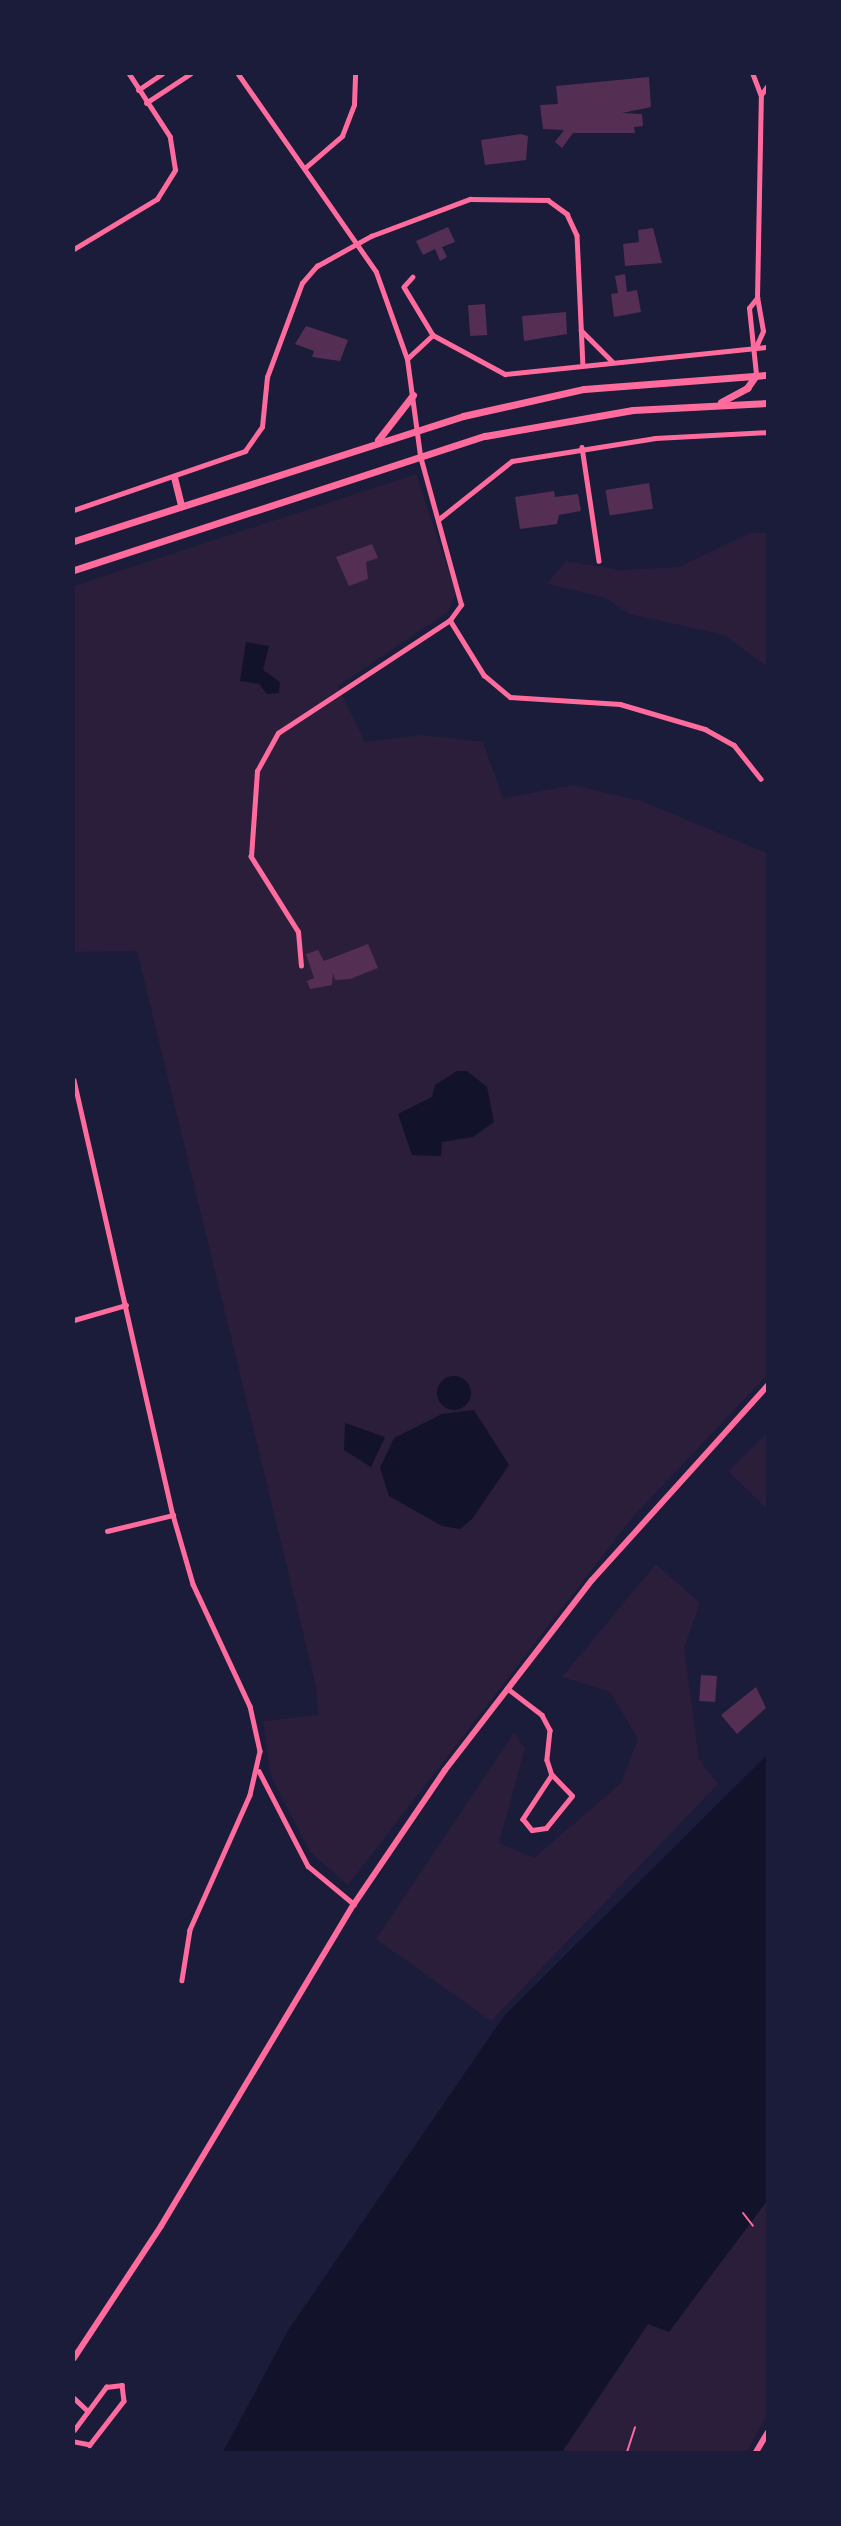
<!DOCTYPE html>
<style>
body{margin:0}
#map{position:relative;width:841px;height:2526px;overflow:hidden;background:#1b1b3a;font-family:"Source Sans 3",sans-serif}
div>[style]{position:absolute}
.green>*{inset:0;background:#2a1e3b}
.water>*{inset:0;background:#12122b}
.round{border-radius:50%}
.building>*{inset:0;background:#542f53;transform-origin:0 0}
.path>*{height:2px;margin:-1px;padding:0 1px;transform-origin:1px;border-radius:1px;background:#ff6b9d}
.minor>*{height:4.5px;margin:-2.25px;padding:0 2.25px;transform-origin:2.25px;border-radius:2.25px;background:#ff6b9d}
.tertiary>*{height:5px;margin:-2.5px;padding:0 2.5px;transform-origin:2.5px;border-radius:2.5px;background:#ff6b9d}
.secondary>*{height:6px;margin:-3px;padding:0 3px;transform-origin:3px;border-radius:3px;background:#ff6b9d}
.primary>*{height:6px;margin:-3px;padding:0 3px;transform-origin:3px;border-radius:3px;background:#ff6b9d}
.trunk>*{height:7px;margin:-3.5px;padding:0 3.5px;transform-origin:3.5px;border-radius:3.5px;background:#ff6b9d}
span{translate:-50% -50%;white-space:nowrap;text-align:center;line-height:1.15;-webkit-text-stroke:7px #1b1b3a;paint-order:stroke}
.frame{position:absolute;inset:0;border:75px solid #1b1b3a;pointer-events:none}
</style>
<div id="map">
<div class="green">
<i style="clip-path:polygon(416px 474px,456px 593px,448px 612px,338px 686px,365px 742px,422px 735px,483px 742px,503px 798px,574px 785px,641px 801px,767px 853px,767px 1375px,631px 1519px,348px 1885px,310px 1852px,271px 1776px,263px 1721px,318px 1715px,316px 1686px,137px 951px,74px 952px,74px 586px)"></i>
<i style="clip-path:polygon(750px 533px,767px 533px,767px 667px,724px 635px,629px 614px,606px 598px,547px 584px,566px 561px,620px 570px,679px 567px)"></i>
<i style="clip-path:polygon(767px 1433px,767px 1509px,728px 1471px)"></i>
<i style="clip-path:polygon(656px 1564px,700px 1603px,684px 1648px,699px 1759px,718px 1784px,491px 2021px,376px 1939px,514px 1733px,525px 1748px,499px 1843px,534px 1858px,621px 1783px,638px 1739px,610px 1692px,562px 1677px)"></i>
<i style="clip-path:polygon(767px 2201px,767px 2415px,747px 2452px,562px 2452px,648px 2324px,737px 2240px)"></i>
</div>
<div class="water">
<i style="clip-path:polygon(246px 642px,269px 646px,263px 670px,280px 682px,279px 693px,267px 694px,259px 684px,240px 681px)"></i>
<i style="clip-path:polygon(457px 1071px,467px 1071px,487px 1087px,494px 1122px,473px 1137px,442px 1142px,441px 1156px,412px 1155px,398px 1114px,432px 1097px,435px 1085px)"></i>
<i class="round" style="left:437px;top:1376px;width:34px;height:34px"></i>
<i style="clip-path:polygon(474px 1410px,509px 1465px,472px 1519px,460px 1529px,442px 1526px,389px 1496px,380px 1468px,394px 1438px,442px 1414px)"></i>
<i style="clip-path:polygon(345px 1423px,385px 1437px,371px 1467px,344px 1450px)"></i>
<i style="clip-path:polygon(767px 1755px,767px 2201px,669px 2332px,648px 2324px,562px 2452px,223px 2452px,289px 2329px,504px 2016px)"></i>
</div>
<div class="building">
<i style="clip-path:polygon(649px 77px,651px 107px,622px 113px,642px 114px,643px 126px,634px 127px,635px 133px,573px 133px,562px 148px,555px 142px,564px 130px,543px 129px,540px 105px,558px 104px,556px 86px)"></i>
<i style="clip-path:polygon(521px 134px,528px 136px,526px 160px,485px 165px,481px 140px)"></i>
<i style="clip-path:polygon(448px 227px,455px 242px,442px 247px,447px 257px,440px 261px,435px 249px,423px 255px,416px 241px)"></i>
<i style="clip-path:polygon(653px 228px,662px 263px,625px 266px,623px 244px,639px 242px,638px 230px)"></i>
<i style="clip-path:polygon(625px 274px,627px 292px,637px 290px,641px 312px,614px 317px,611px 294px,618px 293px,615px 276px)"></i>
<i style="left:485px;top:304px;width:31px;height:17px;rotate:86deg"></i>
<i style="clip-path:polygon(566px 312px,567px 334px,524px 341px,522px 316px)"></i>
<i style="clip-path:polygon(306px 326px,348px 340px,340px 361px,312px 357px,314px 351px,295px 344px)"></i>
<i style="left:649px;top:483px;width:26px;height:44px;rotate:81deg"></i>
<i style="clip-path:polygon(554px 491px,555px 497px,578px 494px,581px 511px,559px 515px,557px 524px,520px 529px,515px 497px)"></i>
<i style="clip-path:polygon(372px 544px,378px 558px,366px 562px,368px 579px,349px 586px,336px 557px)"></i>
<i style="clip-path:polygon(368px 944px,378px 968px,350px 979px,335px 980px,333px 973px,332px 985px,310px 989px,307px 981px,314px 978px,306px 954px,318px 950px,324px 961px)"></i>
<i style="left:701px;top:1675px;width:16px;height:26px;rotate:4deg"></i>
<i style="clip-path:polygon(756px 1687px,766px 1708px,737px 1734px,721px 1715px)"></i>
</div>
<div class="path">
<i style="left:743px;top:2213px;width:16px;rotate:52deg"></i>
<i style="left:627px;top:2452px;width:26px;rotate:-72deg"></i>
</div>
<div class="minor">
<i style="left:753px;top:74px;width:22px;rotate:69deg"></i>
<i style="left:761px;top:95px;width:12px;rotate:-55deg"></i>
<i style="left:138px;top:90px;width:29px;rotate:-34deg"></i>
<i style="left:146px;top:103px;width:53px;rotate:-33.4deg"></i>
<i style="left:305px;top:168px;width:49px;rotate:-40.9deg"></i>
<i style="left:342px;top:136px;width:33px;rotate:-69deg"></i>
<i style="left:354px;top:105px;width:31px;rotate:-88deg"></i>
<i style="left:74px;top:249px;width:97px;rotate:-31.1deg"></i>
<i style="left:157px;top:199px;width:34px;rotate:-58deg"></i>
<i style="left:175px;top:170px;width:33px;rotate:-99deg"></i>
<i style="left:170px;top:137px;width:75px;rotate:-123.1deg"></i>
<i style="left:413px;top:277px;width:13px;rotate:132deg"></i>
<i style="left:404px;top:287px;width:56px;rotate:58.9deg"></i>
<i style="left:433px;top:335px;width:82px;rotate:28.4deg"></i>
<i style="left:505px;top:374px;width:264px;rotate:-5.9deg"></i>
<i style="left:581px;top:330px;width:44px;rotate:45deg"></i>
<i style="left:756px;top:347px;width:17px;rotate:-66deg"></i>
<i style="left:763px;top:331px;width:34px;rotate:-100deg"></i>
<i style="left:757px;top:298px;width:203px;rotate:-88.9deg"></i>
<i style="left:407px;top:359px;width:35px;rotate:-43deg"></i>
<i style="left:756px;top:374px;width:66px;rotate:-96.1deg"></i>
<i style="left:749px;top:308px;width:13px;rotate:-51deg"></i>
<i style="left:582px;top:447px;width:115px;rotate:81.5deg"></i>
<i style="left:74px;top:510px;width:181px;rotate:-19deg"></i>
<i style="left:245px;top:451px;width:29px;rotate:-55deg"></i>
<i style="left:262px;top:427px;width:50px;rotate:-84.3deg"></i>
<i style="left:267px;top:377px;width:100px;rotate:-69.6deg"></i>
<i style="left:302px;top:283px;width:23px;rotate:-49deg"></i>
<i style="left:317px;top:266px;width:62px;rotate:-29.1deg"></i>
<i style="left:371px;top:236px;width:106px;rotate:-20.5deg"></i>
<i style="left:470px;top:199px;width:78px;rotate:0.7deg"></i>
<i style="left:548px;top:200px;width:24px;rotate:36deg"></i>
<i style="left:567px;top:214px;width:23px;rotate:65deg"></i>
<i style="left:577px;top:235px;width:130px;rotate:87.4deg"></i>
<i style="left:439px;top:519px;width:93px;rotate:-38.5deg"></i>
<i style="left:512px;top:461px;width:145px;rotate:-9.1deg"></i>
<i style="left:655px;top:438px;width:113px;rotate:-3deg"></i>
<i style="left:450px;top:620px;width:65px;rotate:58.3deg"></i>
<i style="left:484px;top:675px;width:34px;rotate:40deg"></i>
<i style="left:510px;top:697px;width:110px;rotate:3.6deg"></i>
<i style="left:620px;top:704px;width:89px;rotate:16.4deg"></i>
<i style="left:705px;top:729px;width:33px;rotate:29deg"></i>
<i style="left:734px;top:745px;width:43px;rotate:51.5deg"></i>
<i style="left:301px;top:966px;width:34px;rotate:-95deg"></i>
<i style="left:298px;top:932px;width:89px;rotate:-122.1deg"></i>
<i style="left:251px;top:857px;width:86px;rotate:-86deg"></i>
<i style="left:257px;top:771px;width:43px;rotate:-61.1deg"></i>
<i style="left:278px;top:733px;width:206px;rotate:-33.3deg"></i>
<i style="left:450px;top:620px;width:19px;rotate:-54deg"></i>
<i style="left:461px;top:605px;width:155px;rotate:-105.4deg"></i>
<i style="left:74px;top:1080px;width:446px;rotate:77.2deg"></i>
<i style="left:173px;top:1515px;width:72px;rotate:73.8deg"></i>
<i style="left:193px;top:1584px;width:135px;rotate:65deg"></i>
<i style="left:250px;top:1706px;width:46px;rotate:77.5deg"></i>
<i style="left:260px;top:1751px;width:45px;rotate:102.8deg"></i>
<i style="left:250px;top:1795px;width:148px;rotate:114deg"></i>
<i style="left:190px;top:1930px;width:51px;rotate:99.1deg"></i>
<i style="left:74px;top:1320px;width:54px;rotate:-16.1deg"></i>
<i style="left:107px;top:1531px;width:68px;rotate:-13.6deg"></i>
<i style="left:507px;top:1688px;width:44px;rotate:37.6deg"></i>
<i style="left:542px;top:1715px;width:17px;rotate:62deg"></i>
<i style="left:550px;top:1730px;width:30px;rotate:96deg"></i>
<i style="left:547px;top:1760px;width:16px;rotate:72deg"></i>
<i style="left:552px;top:1775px;width:53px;rotate:123.4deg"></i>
<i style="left:523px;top:1819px;width:14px;rotate:51deg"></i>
<i style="left:532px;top:1830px;width:14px;rotate:-8deg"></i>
<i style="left:546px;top:1828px;width:41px;rotate:-50.9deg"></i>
<i style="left:572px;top:1796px;width:29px;rotate:-134deg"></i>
<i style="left:259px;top:1771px;width:107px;rotate:62.7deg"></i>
<i style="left:308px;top:1866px;width:60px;rotate:39.6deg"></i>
<i style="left:74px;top:2398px;width:19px;rotate:43deg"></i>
<i style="left:74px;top:2430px;width:54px;rotate:-53.3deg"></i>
<i style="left:106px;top:2387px;width:16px;rotate:-7deg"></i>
<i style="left:122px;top:2385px;width:16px;rotate:83deg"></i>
<i style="left:124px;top:2401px;width:56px;rotate:127.7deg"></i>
<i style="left:90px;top:2445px;width:16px;rotate:-169deg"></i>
</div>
<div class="tertiary">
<i style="left:238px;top:74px;width:241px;rotate:55.1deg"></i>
<i style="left:376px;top:272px;width:92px;rotate:70.4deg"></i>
<i style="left:407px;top:359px;width:97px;rotate:82.3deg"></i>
</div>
<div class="secondary">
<i style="left:74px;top:2358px;width:158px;rotate:-56.6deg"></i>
<i style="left:161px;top:2226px;width:375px;rotate:-59.1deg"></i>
<i style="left:354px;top:1904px;width:162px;rotate:-55.8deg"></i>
<i style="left:445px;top:1770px;width:240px;rotate:-52.3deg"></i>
<i style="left:592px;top:1580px;width:263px;rotate:-47.9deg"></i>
</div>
<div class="primary">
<i style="left:756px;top:2452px;width:23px;rotate:-59deg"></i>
</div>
<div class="trunk">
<i style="left:721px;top:402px;width:30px;rotate:-28deg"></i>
<i style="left:747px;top:388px;width:16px;rotate:-55deg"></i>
<i style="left:378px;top:440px;width:57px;rotate:-52.1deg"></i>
<i style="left:174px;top:477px;width:30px;rotate:76deg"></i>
<i style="left:74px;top:541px;width:409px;rotate:-17.8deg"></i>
<i style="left:463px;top:416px;width:124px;rotate:-12.6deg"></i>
<i style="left:584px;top:389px;width:185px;rotate:-4.4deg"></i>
<i style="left:74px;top:570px;width:432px;rotate:-18.1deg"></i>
<i style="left:485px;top:436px;width:150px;rotate:-10deg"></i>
<i style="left:633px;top:410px;width:135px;rotate:-3deg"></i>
</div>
<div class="frame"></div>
</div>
